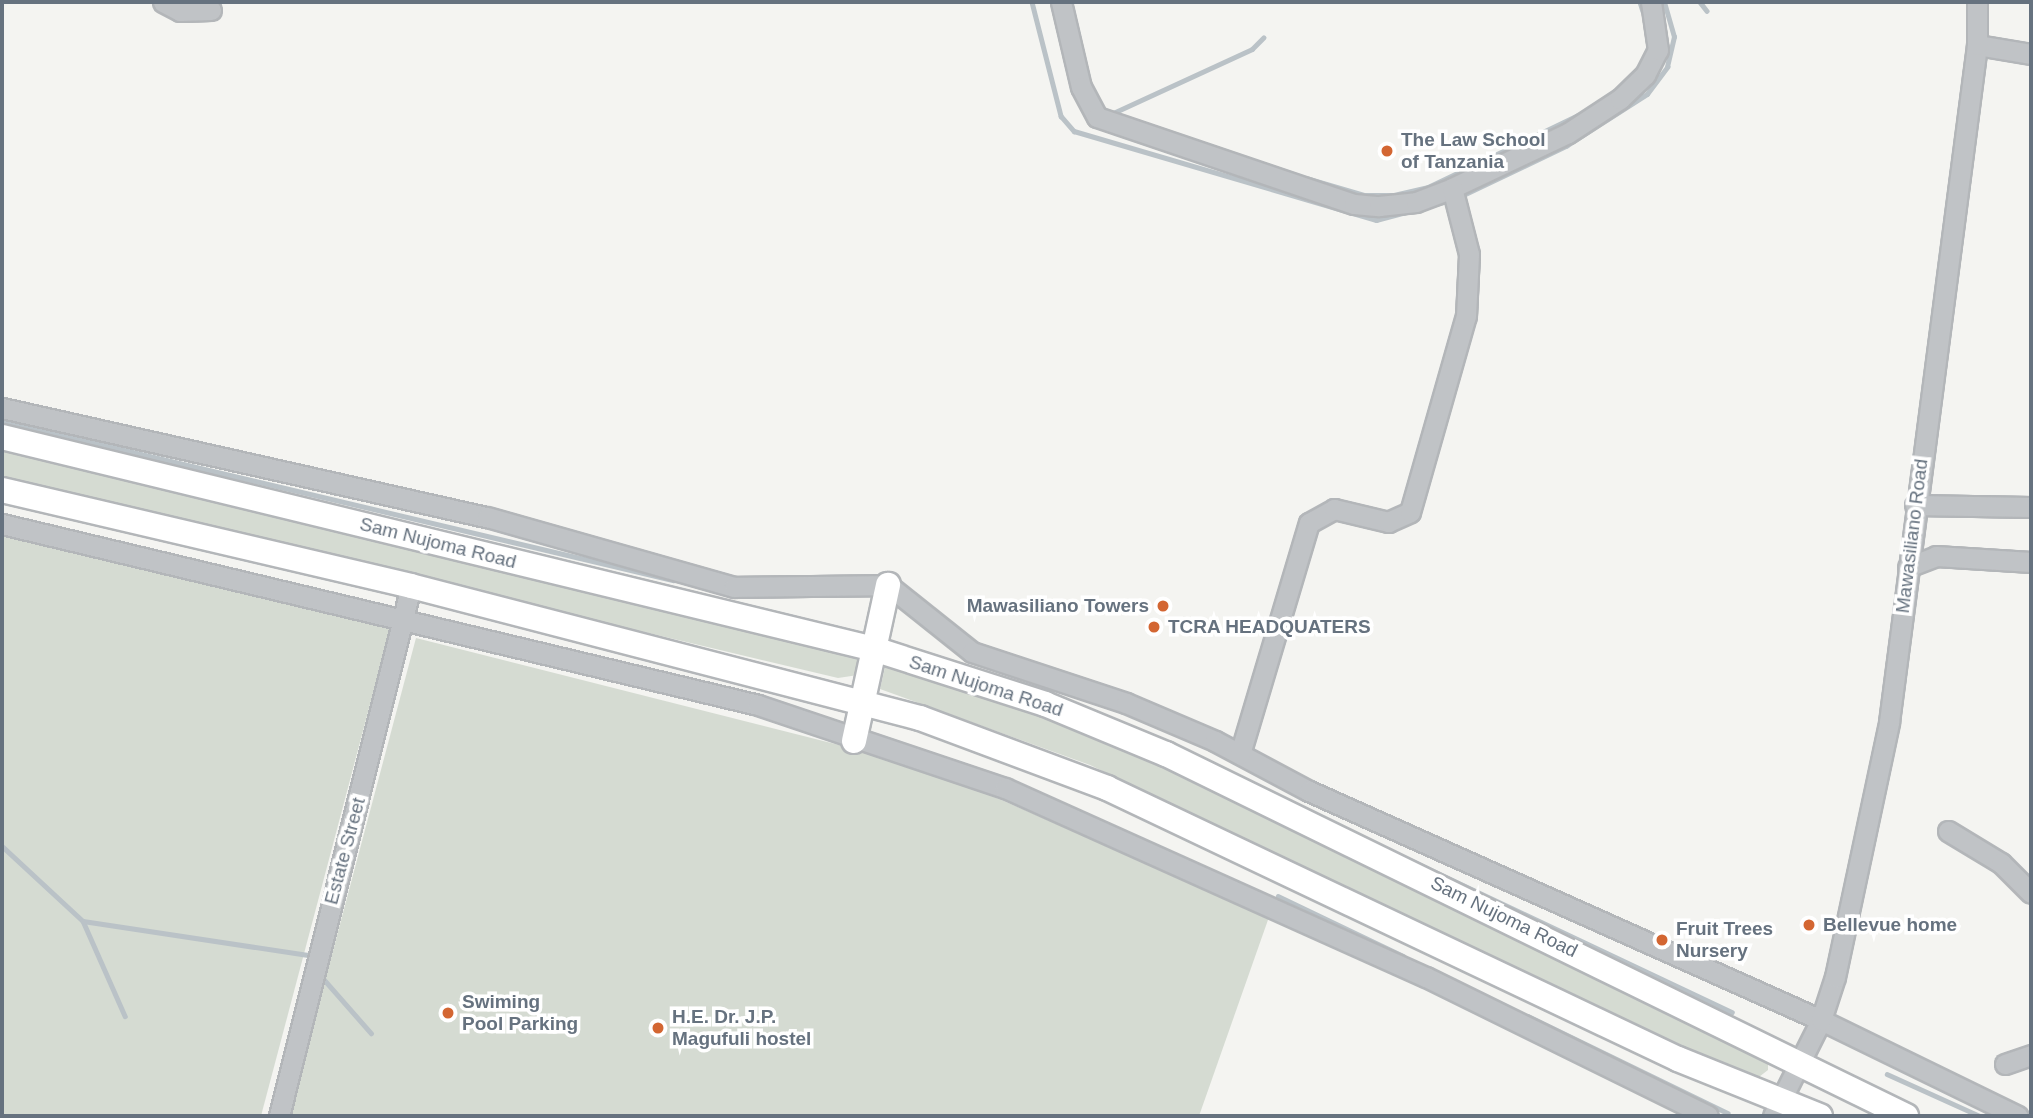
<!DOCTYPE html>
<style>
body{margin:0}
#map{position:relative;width:2033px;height:1118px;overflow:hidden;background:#f4f4f1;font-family:Arial,sans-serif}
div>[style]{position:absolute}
.green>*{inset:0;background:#d5dbd2}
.stream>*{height:4.5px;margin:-2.25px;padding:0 2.25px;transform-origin:2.25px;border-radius:2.25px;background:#bac2c7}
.roads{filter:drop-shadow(2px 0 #b3b6b9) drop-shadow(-2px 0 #b3b6b9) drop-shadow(0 2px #b3b6b9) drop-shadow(0 -2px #b3b6b9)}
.minor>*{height:19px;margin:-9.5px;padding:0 9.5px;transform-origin:9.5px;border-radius:9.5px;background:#c0c3c6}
.major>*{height:24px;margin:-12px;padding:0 12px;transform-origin:12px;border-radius:12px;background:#fff}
.dots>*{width:19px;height:19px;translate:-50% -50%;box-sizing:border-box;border:4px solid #fff;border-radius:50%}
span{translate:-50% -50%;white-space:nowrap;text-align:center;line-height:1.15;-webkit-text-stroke:7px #fff;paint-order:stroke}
.poi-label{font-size:19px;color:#66727f;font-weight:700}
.left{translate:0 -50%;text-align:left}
.right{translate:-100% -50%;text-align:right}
.street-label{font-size:19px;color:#66727f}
.frame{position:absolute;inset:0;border:4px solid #66727f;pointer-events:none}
</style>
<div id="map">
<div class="green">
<i style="clip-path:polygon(2px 442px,864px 654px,858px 675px,838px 678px,2px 479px)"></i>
<i style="clip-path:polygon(2px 535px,390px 629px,261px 1116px,2px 1116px)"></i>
<i style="clip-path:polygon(416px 638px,926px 767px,1269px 917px,1199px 1116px,289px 1116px)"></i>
<i style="clip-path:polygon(886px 663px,1112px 742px,1768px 1053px,1768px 1070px,1755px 1080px,1090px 765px,880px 689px)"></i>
</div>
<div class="stream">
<i style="left:1032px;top:2px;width:118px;rotate:75.7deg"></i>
<i style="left:1061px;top:116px;width:20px;rotate:49deg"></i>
<i style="left:1074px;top:131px;width:315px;rotate:16.4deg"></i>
<i style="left:1376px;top:220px;width:78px;rotate:-14.9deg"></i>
<i style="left:1640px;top:2px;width:9px;rotate:72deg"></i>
<i style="left:1700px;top:2px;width:11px;rotate:52deg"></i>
<i style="left:1111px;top:114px;width:155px;rotate:-24.7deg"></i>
<i style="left:1252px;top:49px;width:16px;rotate:-45deg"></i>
<i style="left:1306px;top:178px;width:60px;rotate:16.3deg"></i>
<i style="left:1364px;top:195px;width:30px"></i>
<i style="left:1394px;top:195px;width:35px;rotate:-13deg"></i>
<i style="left:1428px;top:187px;width:166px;rotate:-25.6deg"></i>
<i style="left:1459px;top:197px;width:119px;rotate:-25.5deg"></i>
<i style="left:1566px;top:146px;width:96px;rotate:-32.7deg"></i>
<i style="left:1647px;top:94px;width:34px;rotate:-53deg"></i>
<i style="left:1667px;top:67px;width:31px;rotate:-77deg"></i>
<i style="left:1674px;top:37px;width:36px;rotate:-106deg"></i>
<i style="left:2px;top:421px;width:690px;rotate:13.33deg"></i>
<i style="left:2px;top:846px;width:110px;rotate:42.8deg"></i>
<i style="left:83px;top:921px;width:104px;rotate:66.1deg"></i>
<i style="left:1410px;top:860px;width:356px;rotate:25.3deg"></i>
<i style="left:1278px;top:896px;width:139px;rotate:25.6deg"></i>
<i style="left:83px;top:921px;width:229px;rotate:8.6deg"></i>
<i style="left:321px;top:976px;width:76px;rotate:48.7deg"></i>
<i style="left:1528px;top:1016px;width:222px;rotate:25.9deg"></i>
<i style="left:1887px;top:1074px;width:102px;rotate:24.3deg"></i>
</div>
<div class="roads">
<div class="minor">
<i style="left:163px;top:2px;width:19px;rotate:28deg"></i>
<i style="left:180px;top:11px;width:31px;rotate:-2deg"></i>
<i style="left:1061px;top:2px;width:87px;rotate:76.8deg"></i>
<i style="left:1081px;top:87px;width:34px;rotate:62deg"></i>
<i style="left:1097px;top:117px;width:271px;rotate:18.7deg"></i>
<i style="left:1354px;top:204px;width:25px;rotate:5deg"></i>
<i style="left:1379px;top:206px;width:37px;rotate:-6deg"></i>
<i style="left:1416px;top:202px;width:39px;rotate:-21deg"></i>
<i style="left:1452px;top:188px;width:128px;rotate:-25.4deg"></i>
<i style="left:1568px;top:133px;width:62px;rotate:-33.2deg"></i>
<i style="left:1620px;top:99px;width:35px;rotate:-44deg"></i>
<i style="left:1645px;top:75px;width:28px;rotate:-63deg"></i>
<i style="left:1658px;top:50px;width:49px;rotate:-98.3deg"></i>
<i style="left:1977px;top:45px;width:55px;rotate:9.5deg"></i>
<i style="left:2px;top:408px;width:497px;rotate:12.7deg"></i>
<i style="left:487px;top:517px;width:257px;rotate:15.8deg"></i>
<i style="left:734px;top:587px;width:154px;rotate:-0.7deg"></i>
<i style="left:888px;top:585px;width:107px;rotate:38.6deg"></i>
<i style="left:972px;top:652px;width:162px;rotate:18.3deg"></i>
<i style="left:1126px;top:703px;width:97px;rotate:23.1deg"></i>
<i style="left:1215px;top:741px;width:106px;rotate:28deg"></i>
<i style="left:1309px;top:791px;width:561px;rotate:24.1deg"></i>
<i style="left:1821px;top:1020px;width:219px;rotate:26deg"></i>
<i style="left:1915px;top:505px;width:116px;rotate:1deg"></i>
<i style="left:2px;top:524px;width:777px;rotate:13.46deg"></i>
<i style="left:758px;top:705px;width:261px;rotate:18.6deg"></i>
<i style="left:1005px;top:788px;width:461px;rotate:24.2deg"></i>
<i style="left:1426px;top:977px;width:314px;rotate:26.2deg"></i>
<i style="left:1908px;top:567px;width:30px;rotate:-21deg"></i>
<i style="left:1936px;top:556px;width:95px;rotate:3.6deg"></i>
<i style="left:1240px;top:754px;width:241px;rotate:-73.4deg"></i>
<i style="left:1309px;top:523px;width:29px;rotate:-29deg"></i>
<i style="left:1334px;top:509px;width:56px;rotate:13.5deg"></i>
<i style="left:1388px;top:522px;width:24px;rotate:-24deg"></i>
<i style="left:1410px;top:512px;width:204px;rotate:-74.1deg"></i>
<i style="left:1466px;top:316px;width:62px;rotate:-87.2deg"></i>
<i style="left:1469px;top:254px;width:68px;rotate:-104.4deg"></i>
<i style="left:1948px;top:831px;width:62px;rotate:31.1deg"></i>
<i style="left:2001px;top:863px;width:42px;rotate:45deg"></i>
<i style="left:2005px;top:1064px;width:28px;rotate:-19deg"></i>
<i style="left:279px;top:1116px;width:546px;rotate:-76.01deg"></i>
<i style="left:1773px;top:1116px;width:107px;rotate:-63.4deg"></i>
<i style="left:1821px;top:1020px;width:45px;rotate:-72deg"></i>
<i style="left:1835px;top:977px;width:261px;rotate:-78deg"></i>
<i style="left:1889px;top:722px;width:683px;rotate:-82.59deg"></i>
<i style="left:1977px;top:45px;width:43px;rotate:-90deg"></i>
</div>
<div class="major">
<i style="left:2px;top:437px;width:897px;rotate:13.66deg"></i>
<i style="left:874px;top:649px;width:180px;rotate:17.8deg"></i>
<i style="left:1045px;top:704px;width:131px;rotate:22.5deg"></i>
<i style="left:1166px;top:754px;width:824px;rotate:26.07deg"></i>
<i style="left:2px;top:490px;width:420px;rotate:13.2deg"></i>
<i style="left:411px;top:586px;width:526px;rotate:14.54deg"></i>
<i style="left:920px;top:718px;width:200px;rotate:20.5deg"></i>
<i style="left:1107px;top:788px;width:632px;rotate:25.39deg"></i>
<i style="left:1678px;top:1059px;width:153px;rotate:21.9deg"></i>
<i style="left:854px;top:741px;width:160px;rotate:-77.7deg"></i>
</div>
</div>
<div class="dots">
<i style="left:1387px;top:151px;background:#d36632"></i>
<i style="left:1163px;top:606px;background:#d36632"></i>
<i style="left:1154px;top:627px;background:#d36632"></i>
<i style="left:1809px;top:925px;background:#d36632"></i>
<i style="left:1662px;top:940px;background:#d36632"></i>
<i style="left:448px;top:1013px;background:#d36632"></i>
<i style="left:658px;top:1028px;background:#d36632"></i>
</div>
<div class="poi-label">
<span class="left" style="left:1401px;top:151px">The Law School<br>of Tanzania</span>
<span class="right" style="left:1149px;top:606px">Mawasiliano Towers</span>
<span class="left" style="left:1168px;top:627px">TCRA HEADQUATERS</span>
<span class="left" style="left:1823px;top:925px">Bellevue home</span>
<span class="left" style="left:1676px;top:940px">Fruit Trees<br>Nursery</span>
<span class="left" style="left:462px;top:1013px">Swiming<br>Pool Parking</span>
<span class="left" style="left:672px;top:1028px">H.E. Dr. J.P.<br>Magufuli hostel</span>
</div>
<div class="street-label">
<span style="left:1912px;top:536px;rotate:-83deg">Mawasiliano Road</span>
<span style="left:438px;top:543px;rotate:14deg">Sam Nujoma Road</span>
<span style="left:986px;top:686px;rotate:18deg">Sam Nujoma Road</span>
<span style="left:345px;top:851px;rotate:-75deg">Estate Street</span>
<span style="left:1504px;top:917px;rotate:26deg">Sam Nujoma Road</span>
</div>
<div class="frame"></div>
</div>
